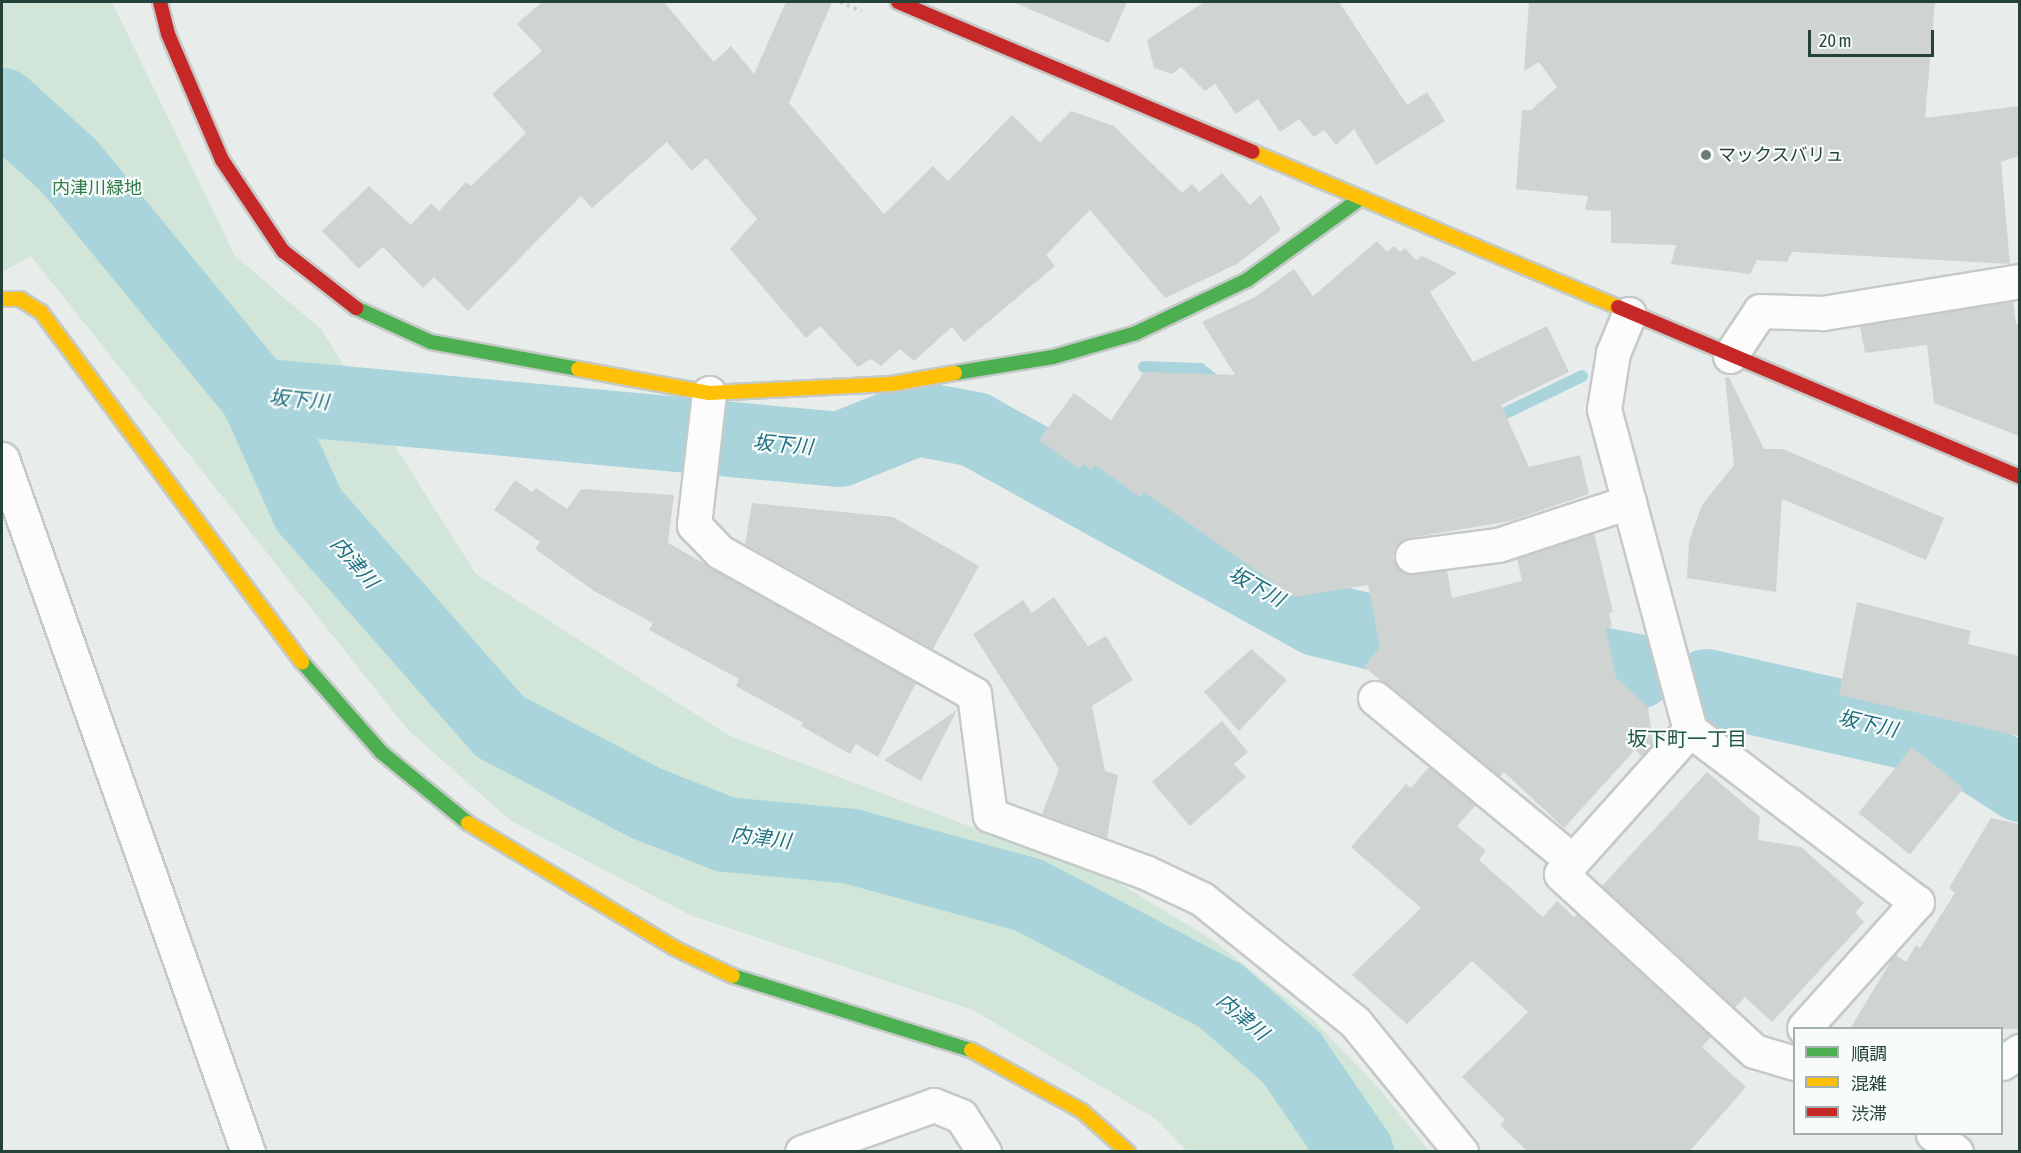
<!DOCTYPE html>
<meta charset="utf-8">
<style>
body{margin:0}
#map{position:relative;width:2021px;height:1153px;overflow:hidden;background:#e8edeb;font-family:"Asap Condensed","Noto Sans JP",sans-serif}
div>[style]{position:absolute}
.green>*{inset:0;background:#d1e6d8}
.stream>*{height:12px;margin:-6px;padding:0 6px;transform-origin:6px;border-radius:6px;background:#a9d4db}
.river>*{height:75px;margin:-37.5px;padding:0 37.5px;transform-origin:37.5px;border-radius:37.5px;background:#a9d4db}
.building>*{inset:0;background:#cfd4d2;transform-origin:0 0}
.path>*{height:4px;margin-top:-2px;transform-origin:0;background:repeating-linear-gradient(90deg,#c3ccca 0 3px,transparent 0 7.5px)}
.roads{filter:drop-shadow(2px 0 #c5cac8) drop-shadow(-2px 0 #c5cac8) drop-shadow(0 2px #c5cac8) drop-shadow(0 -2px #c5cac8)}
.street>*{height:33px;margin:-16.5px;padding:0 16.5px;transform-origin:16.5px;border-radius:16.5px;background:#fcfcfc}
.fast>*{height:14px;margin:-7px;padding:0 7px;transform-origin:7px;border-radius:7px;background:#4caf50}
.slow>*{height:14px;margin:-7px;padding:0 7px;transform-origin:7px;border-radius:7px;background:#ffc107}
.jam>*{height:14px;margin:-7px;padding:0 7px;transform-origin:7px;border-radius:7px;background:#c62828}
.dots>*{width:16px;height:16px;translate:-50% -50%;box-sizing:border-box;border:3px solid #f7fbf9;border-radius:50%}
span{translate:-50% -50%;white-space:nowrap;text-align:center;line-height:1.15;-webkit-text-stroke:4.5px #f7fbf9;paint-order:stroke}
.poi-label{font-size:18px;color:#24423a}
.left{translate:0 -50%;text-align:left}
.park-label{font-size:18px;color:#2d7a4b}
.water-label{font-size:20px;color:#1c6f80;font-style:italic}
.neighbourhood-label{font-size:20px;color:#1f5548}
.frame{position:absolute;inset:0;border:3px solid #24423a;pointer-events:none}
.legend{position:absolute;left:1793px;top:1027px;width:210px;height:108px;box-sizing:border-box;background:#f7fbf9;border:2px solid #a3b1ad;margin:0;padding:8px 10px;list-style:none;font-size:18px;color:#24423a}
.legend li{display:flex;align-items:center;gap:12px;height:30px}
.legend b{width:30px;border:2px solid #a3b1ad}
.scale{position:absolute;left:1808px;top:30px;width:126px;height:27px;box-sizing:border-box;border:3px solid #24423a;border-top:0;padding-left:8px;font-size:18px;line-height:21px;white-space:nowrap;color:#24423a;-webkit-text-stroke:4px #f7fbf9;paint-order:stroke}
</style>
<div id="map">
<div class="green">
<i style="clip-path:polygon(2px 2px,112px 2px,235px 256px,321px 329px,476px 574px,730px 736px,1115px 881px,1213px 940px,1312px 1019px,1377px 1086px,1429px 1151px,1187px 1151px,1156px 1119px,973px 1010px,690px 915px,511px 821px,407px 729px,31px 256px,2px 272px)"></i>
</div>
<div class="stream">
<i style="left:1144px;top:367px;width:56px;rotate:2deg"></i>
<i style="left:1200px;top:369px;width:24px;rotate:38deg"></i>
<i style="left:1491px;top:420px;width:101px;rotate:-25.8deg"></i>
<i style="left:974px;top:429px;width:25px;rotate:-40deg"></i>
</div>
<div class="river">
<i style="left:2px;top:105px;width:89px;rotate:42.3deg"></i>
<i style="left:68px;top:165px;width:298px;rotate:50.6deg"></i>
<i style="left:257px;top:395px;width:584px;rotate:5.3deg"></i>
<i style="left:839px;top:449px;width:83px;rotate:-21.9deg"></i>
<i style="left:916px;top:418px;width:59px;rotate:10.7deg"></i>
<i style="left:974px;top:429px;width:391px;rotate:28.9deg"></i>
<i style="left:1316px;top:618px;width:180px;rotate:13.8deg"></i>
<i style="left:1491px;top:661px;width:92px"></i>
<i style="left:1583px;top:661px;width:55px;rotate:10.5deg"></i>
<i style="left:257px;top:395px;width:125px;rotate:65.9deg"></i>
<i style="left:308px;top:509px;width:289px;rotate:48.6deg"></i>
<i style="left:499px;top:726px;width:166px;rotate:27.6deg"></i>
<i style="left:646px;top:803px;width:85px;rotate:21.4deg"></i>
<i style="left:725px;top:834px;width:127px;rotate:5.4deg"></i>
<i style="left:851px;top:846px;width:182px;rotate:15.3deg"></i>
<i style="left:1027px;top:894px;width:219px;rotate:27.7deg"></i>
<i style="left:1221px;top:996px;width:93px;rotate:41.1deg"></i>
<i style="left:1291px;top:1057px;width:115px;rotate:55.6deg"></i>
<i style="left:1706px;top:686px;width:257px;rotate:12.8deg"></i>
<i style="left:1957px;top:743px;width:75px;rotate:33.1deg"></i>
</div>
<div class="building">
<i style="clip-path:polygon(542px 2px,664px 2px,714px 62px,731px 46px,754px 74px,786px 2px,832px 2px,789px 103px,884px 214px,933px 166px,948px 181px,1012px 115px,1040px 142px,1071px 111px,1114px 126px,1182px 193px,1192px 184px,1199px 192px,1222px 173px,1250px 205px,1261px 195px,1281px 230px,1237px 264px,1165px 298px,1090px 210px,1046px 255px,1055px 266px,964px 342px,952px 327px,914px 361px,900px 349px,881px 366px,871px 359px,858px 367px,820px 326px,806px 338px,730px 249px,757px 219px,706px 158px,692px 171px,667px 142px,592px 208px,581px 196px,468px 311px,434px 277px,423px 288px,383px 247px,359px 269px,322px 231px,369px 186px,411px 225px,431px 203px,439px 211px,466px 182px,471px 186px,526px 133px,492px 94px,542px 51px,517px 24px)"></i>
<i style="clip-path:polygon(1013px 2px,1127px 2px,1109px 43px)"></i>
<i style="clip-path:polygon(1204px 2px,1339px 2px,1407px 105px,1427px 92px,1445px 121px,1376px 165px,1354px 129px,1336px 145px,1324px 130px,1314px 137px,1299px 119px,1280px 132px,1258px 99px,1236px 114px,1215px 84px,1205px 91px,1181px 67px,1172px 74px,1154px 68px,1147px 40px)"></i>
<i style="clip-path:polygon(1529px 2px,1935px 2px,1925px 118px,2019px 106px,2019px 156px,2001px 162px,2010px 264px,1792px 252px,1787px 262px,1757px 260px,1750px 274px,1671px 264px,1676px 245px,1611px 243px,1611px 211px,1585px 210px,1588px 196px,1516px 189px,1522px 110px,1531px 110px,1557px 87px,1539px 62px,1524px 71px)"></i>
<i style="clip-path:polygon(1377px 241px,1387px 252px,1394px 246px,1400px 252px,1405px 248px,1416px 260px,1422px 256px,1457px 273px,1430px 292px,1473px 362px,1547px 326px,1569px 372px,1501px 405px,1529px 467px,1580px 455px,1589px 494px,1510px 521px,1409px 538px,1395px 548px,1393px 558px,1405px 573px,1447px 570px,1452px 598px,1522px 581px,1517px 558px,1594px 533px,1613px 612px,1609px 613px,1612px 627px,1606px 629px,1616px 678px,1648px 707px,1653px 743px,1642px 756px,1635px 750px,1564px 828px,1504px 772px,1500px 777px,1364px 667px,1380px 647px,1368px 585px,1294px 597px,1144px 492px,1140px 497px,1095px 465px,1091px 470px,1083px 464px,1079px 469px,1039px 440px,1074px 393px,1111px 420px,1144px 372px,1235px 375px,1202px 322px,1255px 297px,1294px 269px,1313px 296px)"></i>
<i style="clip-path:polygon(2013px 301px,2016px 324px,2019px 324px,2019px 436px,1934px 403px,1927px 345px,1865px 353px,1860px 326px)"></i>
<i style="clip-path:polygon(1729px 377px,1764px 449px,1783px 449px,1944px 518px,1926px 560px,1782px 499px,1776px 592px,1687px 578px,1689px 541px,1702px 505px,1734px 465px,1725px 378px)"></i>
<i style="clip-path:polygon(515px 480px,532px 492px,536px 488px,567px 509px,581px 489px,674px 495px,668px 543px,916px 683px,878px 757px,856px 744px,850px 754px,801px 726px,803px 723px,736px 686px,739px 679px,649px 630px,653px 623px,594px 591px,535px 549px,540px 542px,494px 510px)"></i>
<i style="clip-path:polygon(752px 503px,893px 517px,979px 566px,933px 649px,745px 544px)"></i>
<i style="clip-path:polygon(1054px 597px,1088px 646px,1106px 636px,1133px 680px,1092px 706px,1105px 771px,1118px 775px,1107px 838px,1042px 814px,1059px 769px,973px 634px,1023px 600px,1032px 613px)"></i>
<i style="clip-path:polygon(1857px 602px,1971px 631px,1968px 644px,2019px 656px,2019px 736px,1839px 695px)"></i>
<i style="clip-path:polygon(1251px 649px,1287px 680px,1239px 731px,1204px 692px)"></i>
<i style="clip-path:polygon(957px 710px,921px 781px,884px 760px)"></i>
<i style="clip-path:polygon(1222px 721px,1248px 752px,1234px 764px,1246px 777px,1190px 826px,1152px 782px)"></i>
<i style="left:1912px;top:747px;width:66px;height:85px;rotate:39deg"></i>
<i style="clip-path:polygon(1429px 767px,1476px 805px,1457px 826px,1486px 851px,1479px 860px,1543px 917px,1557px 901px,1574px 917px,1577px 914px,1711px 1037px,1702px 1047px,1746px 1087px,1689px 1152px,1528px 1152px,1500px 1125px,1505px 1120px,1462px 1077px,1528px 1012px,1472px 961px,1407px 1024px,1352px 975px,1421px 908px,1351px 847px,1406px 784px,1411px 788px)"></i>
<i style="clip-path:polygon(1707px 772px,1760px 817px,1758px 840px,1801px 847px,1864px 903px,1855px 913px,1864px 922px,1772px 1022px,1745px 997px,1735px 1008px,1602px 886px)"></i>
<i style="clip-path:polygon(1991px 818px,2019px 824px,2019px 1029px,1850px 1029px,1895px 954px,1906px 962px,1916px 945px,1920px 948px,1955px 893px,1949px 888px)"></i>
</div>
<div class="path">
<i style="left:840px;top:2px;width:23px;rotate:23deg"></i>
</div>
<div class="roads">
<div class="street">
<i style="left:1629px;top:314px;width:42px;rotate:112.3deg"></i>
<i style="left:1613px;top:353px;width:57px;rotate:99.1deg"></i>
<i style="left:1604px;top:409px;width:332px;rotate:75deg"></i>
<i style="left:1690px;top:730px;width:285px;rotate:37.2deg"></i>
<i style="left:1917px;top:902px;width:169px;rotate:131.9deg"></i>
<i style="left:1730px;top:356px;width:54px;rotate:-56.3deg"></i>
<i style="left:1760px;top:311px;width:63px;rotate:1.8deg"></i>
<i style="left:1823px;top:313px;width:200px;rotate:-9.2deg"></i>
<i style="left:709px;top:393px;width:133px;rotate:96.5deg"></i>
<i style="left:694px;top:525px;width:37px;rotate:46deg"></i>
<i style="left:720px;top:552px;width:291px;rotate:29.2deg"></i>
<i style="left:974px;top:694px;width:122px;rotate:82.5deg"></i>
<i style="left:990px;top:815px;width:165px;rotate:20.2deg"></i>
<i style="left:1145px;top:872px;width:63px;rotate:25.3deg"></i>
<i style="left:1202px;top:899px;width:196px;rotate:38.8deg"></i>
<i style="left:1355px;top:1022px;width:168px;rotate:50.8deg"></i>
<i style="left:2px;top:459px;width:735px;rotate:70.46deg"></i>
<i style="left:1412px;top:556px;width:87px;rotate:-7.3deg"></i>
<i style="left:1498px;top:545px;width:138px;rotate:-18.2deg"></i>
<i style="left:1375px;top:698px;width:256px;rotate:39.5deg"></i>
<i style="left:1690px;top:730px;width:193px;rotate:131.9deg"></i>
<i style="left:1561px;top:874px;width:262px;rotate:42.5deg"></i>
<i style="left:1754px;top:1051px;width:42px;rotate:16.7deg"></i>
<i style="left:2002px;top:1063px;width:22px;rotate:-34deg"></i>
<i style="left:1933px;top:1134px;width:29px;rotate:38deg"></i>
<i style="left:802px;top:1152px;width:140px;rotate:-19.6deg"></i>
<i style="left:934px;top:1105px;width:29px;rotate:22deg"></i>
<i style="left:961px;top:1116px;width:43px;rotate:57.4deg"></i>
</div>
<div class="fast">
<i style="left:356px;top:308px;width:82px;rotate:24.4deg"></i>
<i style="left:431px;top:342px;width:149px;rotate:10.4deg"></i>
<i style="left:955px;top:373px;width:99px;rotate:-9.3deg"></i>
<i style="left:1053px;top:357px;width:86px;rotate:-16.1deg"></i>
<i style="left:1136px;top:333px;width:123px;rotate:-25.5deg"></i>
<i style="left:1247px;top:280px;width:140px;rotate:-35.7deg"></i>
<i style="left:302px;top:662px;width:120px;rotate:48.7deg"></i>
<i style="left:381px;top:752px;width:112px;rotate:39.2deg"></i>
<i style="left:733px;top:976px;width:249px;rotate:17.3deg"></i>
</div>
<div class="slow">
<i style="left:1253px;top:152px;width:397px;rotate:23deg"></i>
<i style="left:2px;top:299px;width:18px"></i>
<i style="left:20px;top:299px;width:25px;rotate:32deg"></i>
<i style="left:41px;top:312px;width:437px;rotate:53.3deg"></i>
<i style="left:578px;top:369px;width:133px;rotate:10.4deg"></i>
<i style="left:709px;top:393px;width:182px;rotate:-2.8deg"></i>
<i style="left:891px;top:384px;width:65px;rotate:-9.8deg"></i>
<i style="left:468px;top:823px;width:241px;rotate:31.2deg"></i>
<i style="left:674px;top:948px;width:65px;rotate:25.4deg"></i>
<i style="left:971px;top:1050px;width:127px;rotate:28.8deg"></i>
<i style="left:1082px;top:1111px;width:62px;rotate:41.7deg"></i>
</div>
<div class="jam">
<i style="left:160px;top:2px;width:33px;rotate:76deg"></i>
<i style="left:168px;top:34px;width:137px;rotate:66.8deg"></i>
<i style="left:222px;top:160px;width:110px;rotate:56.2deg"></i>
<i style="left:283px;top:251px;width:93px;rotate:38deg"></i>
<i style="left:898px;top:2px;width:385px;rotate:22.9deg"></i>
<i style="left:1618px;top:307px;width:436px;rotate:22.9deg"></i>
</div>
</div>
<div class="dots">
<i style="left:1706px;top:155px;background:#697e78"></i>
</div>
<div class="poi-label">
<span class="left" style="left:1718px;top:155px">マックスバリュ</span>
</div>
<div class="park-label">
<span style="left:97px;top:188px">内津川緑地</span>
</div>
<div class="water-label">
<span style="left:299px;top:399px;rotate:5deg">坂下川</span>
<span style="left:783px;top:444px;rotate:5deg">坂下川</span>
<span style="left:355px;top:562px;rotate:49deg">内津川</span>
<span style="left:1257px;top:586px;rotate:29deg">坂下川</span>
<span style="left:1868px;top:723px;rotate:13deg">坂下川</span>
<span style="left:761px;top:837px;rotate:7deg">内津川</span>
<span style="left:1243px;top:1016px;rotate:40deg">内津川</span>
</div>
<div class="neighbourhood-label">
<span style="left:1687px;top:738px">坂下町一丁目</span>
</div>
<div class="frame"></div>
<ul class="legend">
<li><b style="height:8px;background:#4caf50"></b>順調</li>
<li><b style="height:8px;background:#ffc107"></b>混雑</li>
<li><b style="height:8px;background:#c62828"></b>渋滞</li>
</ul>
<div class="scale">20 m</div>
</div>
